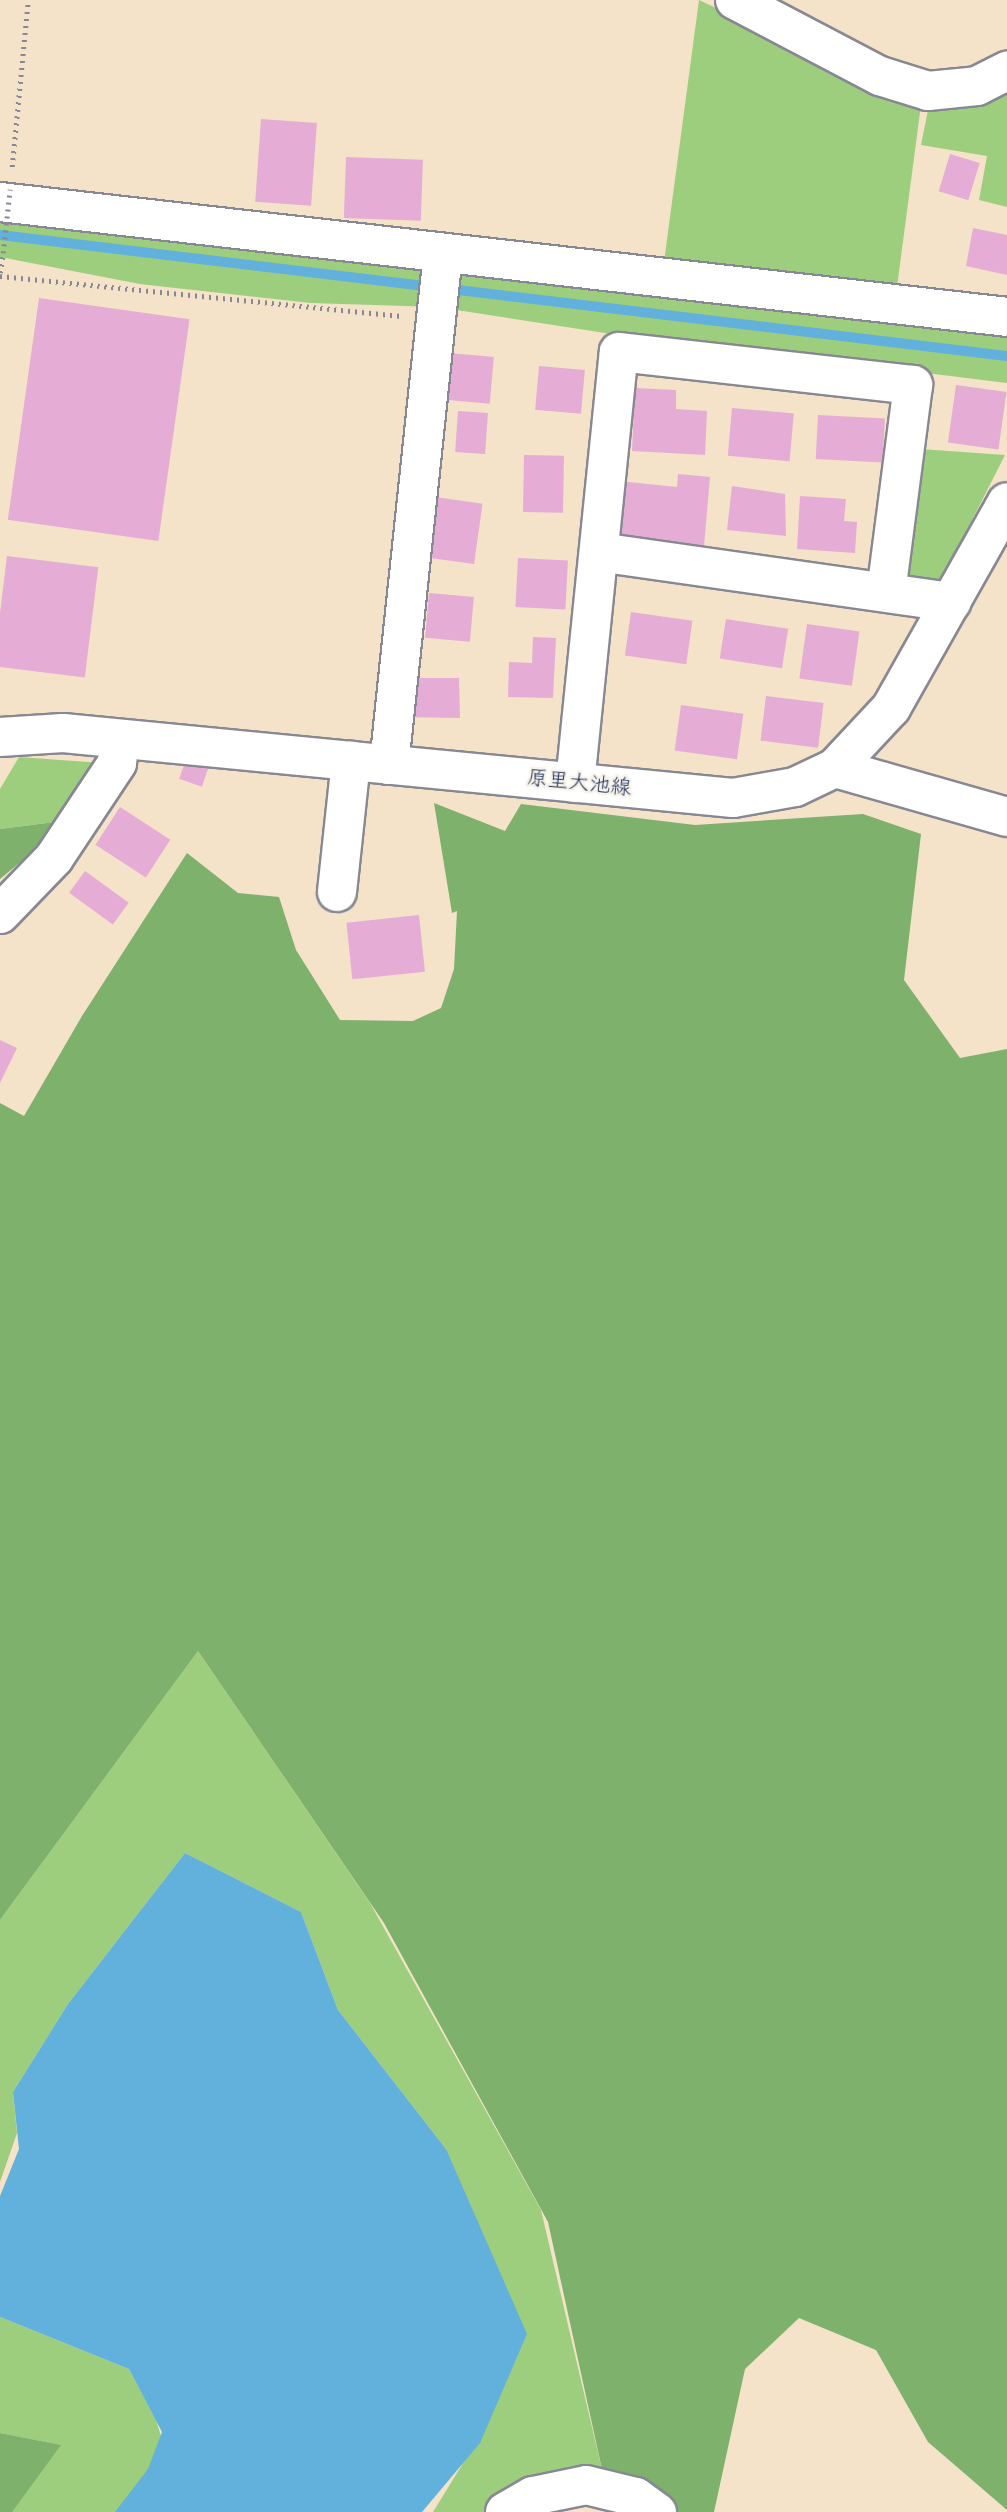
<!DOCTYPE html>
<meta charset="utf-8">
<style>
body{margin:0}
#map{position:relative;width:1007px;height:2512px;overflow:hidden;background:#f4e2c9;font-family:"Balsamiq Sans","Klee One",sans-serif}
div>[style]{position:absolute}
.green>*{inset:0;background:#9dce7d}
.forest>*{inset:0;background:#7eb16c}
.water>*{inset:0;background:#62b0dc}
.stream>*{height:10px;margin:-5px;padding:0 5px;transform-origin:5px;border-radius:5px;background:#62b0dc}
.building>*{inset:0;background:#e5add5;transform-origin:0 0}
.path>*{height:4.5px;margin-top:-2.25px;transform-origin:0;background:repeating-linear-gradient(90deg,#888894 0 2px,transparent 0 7px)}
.roads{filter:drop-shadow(2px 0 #888894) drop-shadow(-2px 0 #888894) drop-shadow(0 2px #888894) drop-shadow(0 -2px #888894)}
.minor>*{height:38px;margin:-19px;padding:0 19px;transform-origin:19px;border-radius:19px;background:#fff}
.major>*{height:38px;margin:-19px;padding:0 19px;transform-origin:19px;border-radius:19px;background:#fff}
.path-bridge>*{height:4.5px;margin-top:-2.25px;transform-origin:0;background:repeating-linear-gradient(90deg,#888894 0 2px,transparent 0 7px)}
span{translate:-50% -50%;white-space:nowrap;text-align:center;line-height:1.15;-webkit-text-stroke:5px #f7f3e8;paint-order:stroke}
.street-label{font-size:21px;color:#1b2f5e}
</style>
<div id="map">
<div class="green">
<i style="clip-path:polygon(699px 0,921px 105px,897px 287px,664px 262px)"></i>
<i style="clip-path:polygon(1007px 79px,1007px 207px,979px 200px,987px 156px,921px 145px,929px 105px)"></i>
<i style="clip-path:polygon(0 213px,1007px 332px,1007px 383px,618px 335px,437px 307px,311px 303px,140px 284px,0 257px)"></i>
<i style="clip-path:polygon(906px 448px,1005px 455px,933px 597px,886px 592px)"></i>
<i style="clip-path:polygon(19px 757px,102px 763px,71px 820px,0 829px,0 789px)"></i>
<i style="clip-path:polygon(198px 1651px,370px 1903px,541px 2210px,603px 2474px,529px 2512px,433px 2512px,489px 2421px,446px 2149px,338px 2010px,301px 1912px,185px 1853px,68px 2004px,13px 2092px,17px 2133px,0 2182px,0 1920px)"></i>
<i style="clip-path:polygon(0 2317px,129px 2369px,156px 2420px,167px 2455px,117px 2512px,6px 2512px,60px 2445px,0 2433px)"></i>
</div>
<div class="forest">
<i style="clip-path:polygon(434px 803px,505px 831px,521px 804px,695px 825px,863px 814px,921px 834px,904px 980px,960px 1058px,1007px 1049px,1007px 2510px,928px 2442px,876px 2350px,799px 2318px,745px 2369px,714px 2512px,673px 2512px,664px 2491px,603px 2474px,548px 2222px,384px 1923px,198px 1651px,0 1920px,0 1103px,24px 1116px,82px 1016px,187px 853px,238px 893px,279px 897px,296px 950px,340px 1020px,413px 1021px,441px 1008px,454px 969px,457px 911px,452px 913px)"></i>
<i style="clip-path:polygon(71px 820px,0 879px,0 829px)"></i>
<i style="clip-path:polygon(0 2433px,61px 2445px,12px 2512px,0 2512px)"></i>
</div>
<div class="water">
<i style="clip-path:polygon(185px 1853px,301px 1912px,338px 2010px,446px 2149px,527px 2334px,480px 2443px,422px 2512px,115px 2512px,148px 2469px,162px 2432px,129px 2369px,0 2317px,0 2196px,19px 2149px,13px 2092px,68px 2004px)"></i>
</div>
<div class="stream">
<i style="left:0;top:235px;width:1014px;rotate:6.85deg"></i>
</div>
<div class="building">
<i style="left:261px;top:119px;width:56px;height:83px;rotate:4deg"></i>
<i style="left:950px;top:154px;width:31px;height:39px;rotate:17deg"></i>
<i style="left:346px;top:157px;width:77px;height:61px;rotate:2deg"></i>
<i style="clip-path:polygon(973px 228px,1007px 235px,1007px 275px,966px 266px)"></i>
<i style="left:39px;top:298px;width:152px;height:224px;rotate:8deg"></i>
<i style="left:449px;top:353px;width:45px;height:47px;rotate:5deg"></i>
<i style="left:539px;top:366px;width:46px;height:44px;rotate:5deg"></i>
<i style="left:956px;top:385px;width:51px;height:58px;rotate:8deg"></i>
<i style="clip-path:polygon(635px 388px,676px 390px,676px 409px,707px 411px,705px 455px,632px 451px)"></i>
<i style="left:732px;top:408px;width:62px;height:48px;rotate:5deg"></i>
<i style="left:458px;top:411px;width:30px;height:41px;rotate:4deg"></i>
<i style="left:818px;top:415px;width:67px;height:44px;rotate:3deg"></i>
<i style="left:524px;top:455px;width:40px;height:57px;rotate:1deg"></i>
<i style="clip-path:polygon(678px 474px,710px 477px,704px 546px,613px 537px,618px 481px,677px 487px)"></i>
<i style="clip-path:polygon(732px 486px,785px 494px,786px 536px,727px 530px)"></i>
<i style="clip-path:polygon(800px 496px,846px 499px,844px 521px,857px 522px,855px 553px,797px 549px)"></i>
<i style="left:435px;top:497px;width:48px;height:61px;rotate:8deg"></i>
<i style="left:7px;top:556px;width:92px;height:111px;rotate:7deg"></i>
<i style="left:518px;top:558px;width:50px;height:49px;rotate:3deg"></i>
<i style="left:429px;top:593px;width:45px;height:45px;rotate:5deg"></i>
<i style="left:631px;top:612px;width:62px;height:44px;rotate:8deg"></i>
<i style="left:726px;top:619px;width:63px;height:40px;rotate:9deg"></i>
<i style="left:807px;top:624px;width:53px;height:55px;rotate:8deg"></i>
<i style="clip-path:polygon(533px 637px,556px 638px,553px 698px,508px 697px,509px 662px,532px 663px)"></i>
<i style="clip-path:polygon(410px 678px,459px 678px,460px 718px,403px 717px)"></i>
<i style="left:766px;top:696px;width:58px;height:45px;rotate:7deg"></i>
<i style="left:681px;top:705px;width:63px;height:46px;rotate:8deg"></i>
<i style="left:186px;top:759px;width:24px;height:21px;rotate:19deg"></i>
<i style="left:120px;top:807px;width:60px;height:45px;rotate:33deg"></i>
<i style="left:85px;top:871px;width:54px;height:27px;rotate:36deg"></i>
<i style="left:419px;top:915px;width:57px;height:73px;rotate:84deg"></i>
<i style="clip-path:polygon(0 1040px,17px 1048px,0 1083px)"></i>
</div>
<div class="path">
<i style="left:12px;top:167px;width:168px;rotate:-84.5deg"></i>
<i style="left:0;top:273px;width:20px;rotate:-81deg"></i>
<i style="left:0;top:276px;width:403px;rotate:5.7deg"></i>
</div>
<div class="roads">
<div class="minor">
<i style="left:735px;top:0;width:164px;rotate:27.7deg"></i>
<i style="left:880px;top:76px;width:50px;rotate:17.4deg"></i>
<i style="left:928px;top:91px;width:49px;rotate:-5.8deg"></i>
<i style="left:977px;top:86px;width:34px;rotate:-27deg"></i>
<i style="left:0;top:202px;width:1014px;rotate:6.51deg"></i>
<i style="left:599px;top:552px;width:356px;rotate:8.1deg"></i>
<i style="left:389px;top:765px;width:515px;rotate:-83.98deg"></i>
<i style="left:835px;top:768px;width:179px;rotate:15.9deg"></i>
<i style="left:575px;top:783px;width:433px;rotate:-84.2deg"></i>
<i style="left:619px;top:352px;width:296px;rotate:6.4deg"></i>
<i style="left:913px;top:385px;width:209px;rotate:97.4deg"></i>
<i style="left:337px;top:892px;width:132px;rotate:-83.9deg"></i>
<i style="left:0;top:914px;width:78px;rotate:-46deg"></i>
<i style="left:54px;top:858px;width:114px;rotate:-56.4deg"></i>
<i style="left:117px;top:763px;width:24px;rotate:-83deg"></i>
<i style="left:505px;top:2512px;width:32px;rotate:-30deg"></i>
<i style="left:533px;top:2496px;width:54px;rotate:-11.7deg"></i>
<i style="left:586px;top:2485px;width:51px;rotate:13.5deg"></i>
<i style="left:636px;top:2497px;width:26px;rotate:36deg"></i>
</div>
<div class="major">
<i style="left:0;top:737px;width:63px;rotate:-3.6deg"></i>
<i style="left:63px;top:733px;width:673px;rotate:5.54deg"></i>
<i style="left:733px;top:798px;width:63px;rotate:-10.1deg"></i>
<i style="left:795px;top:787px;width:44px;rotate:-25.4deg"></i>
<i style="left:835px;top:768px;width:82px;rotate:-47deg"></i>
<i style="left:891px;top:708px;width:236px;rotate:-60.6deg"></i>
</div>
</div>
<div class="path-bridge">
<i style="left:3px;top:253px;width:64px;rotate:-83.8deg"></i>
</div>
<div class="street-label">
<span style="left:579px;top:783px;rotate:6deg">原里大池線</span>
</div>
</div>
